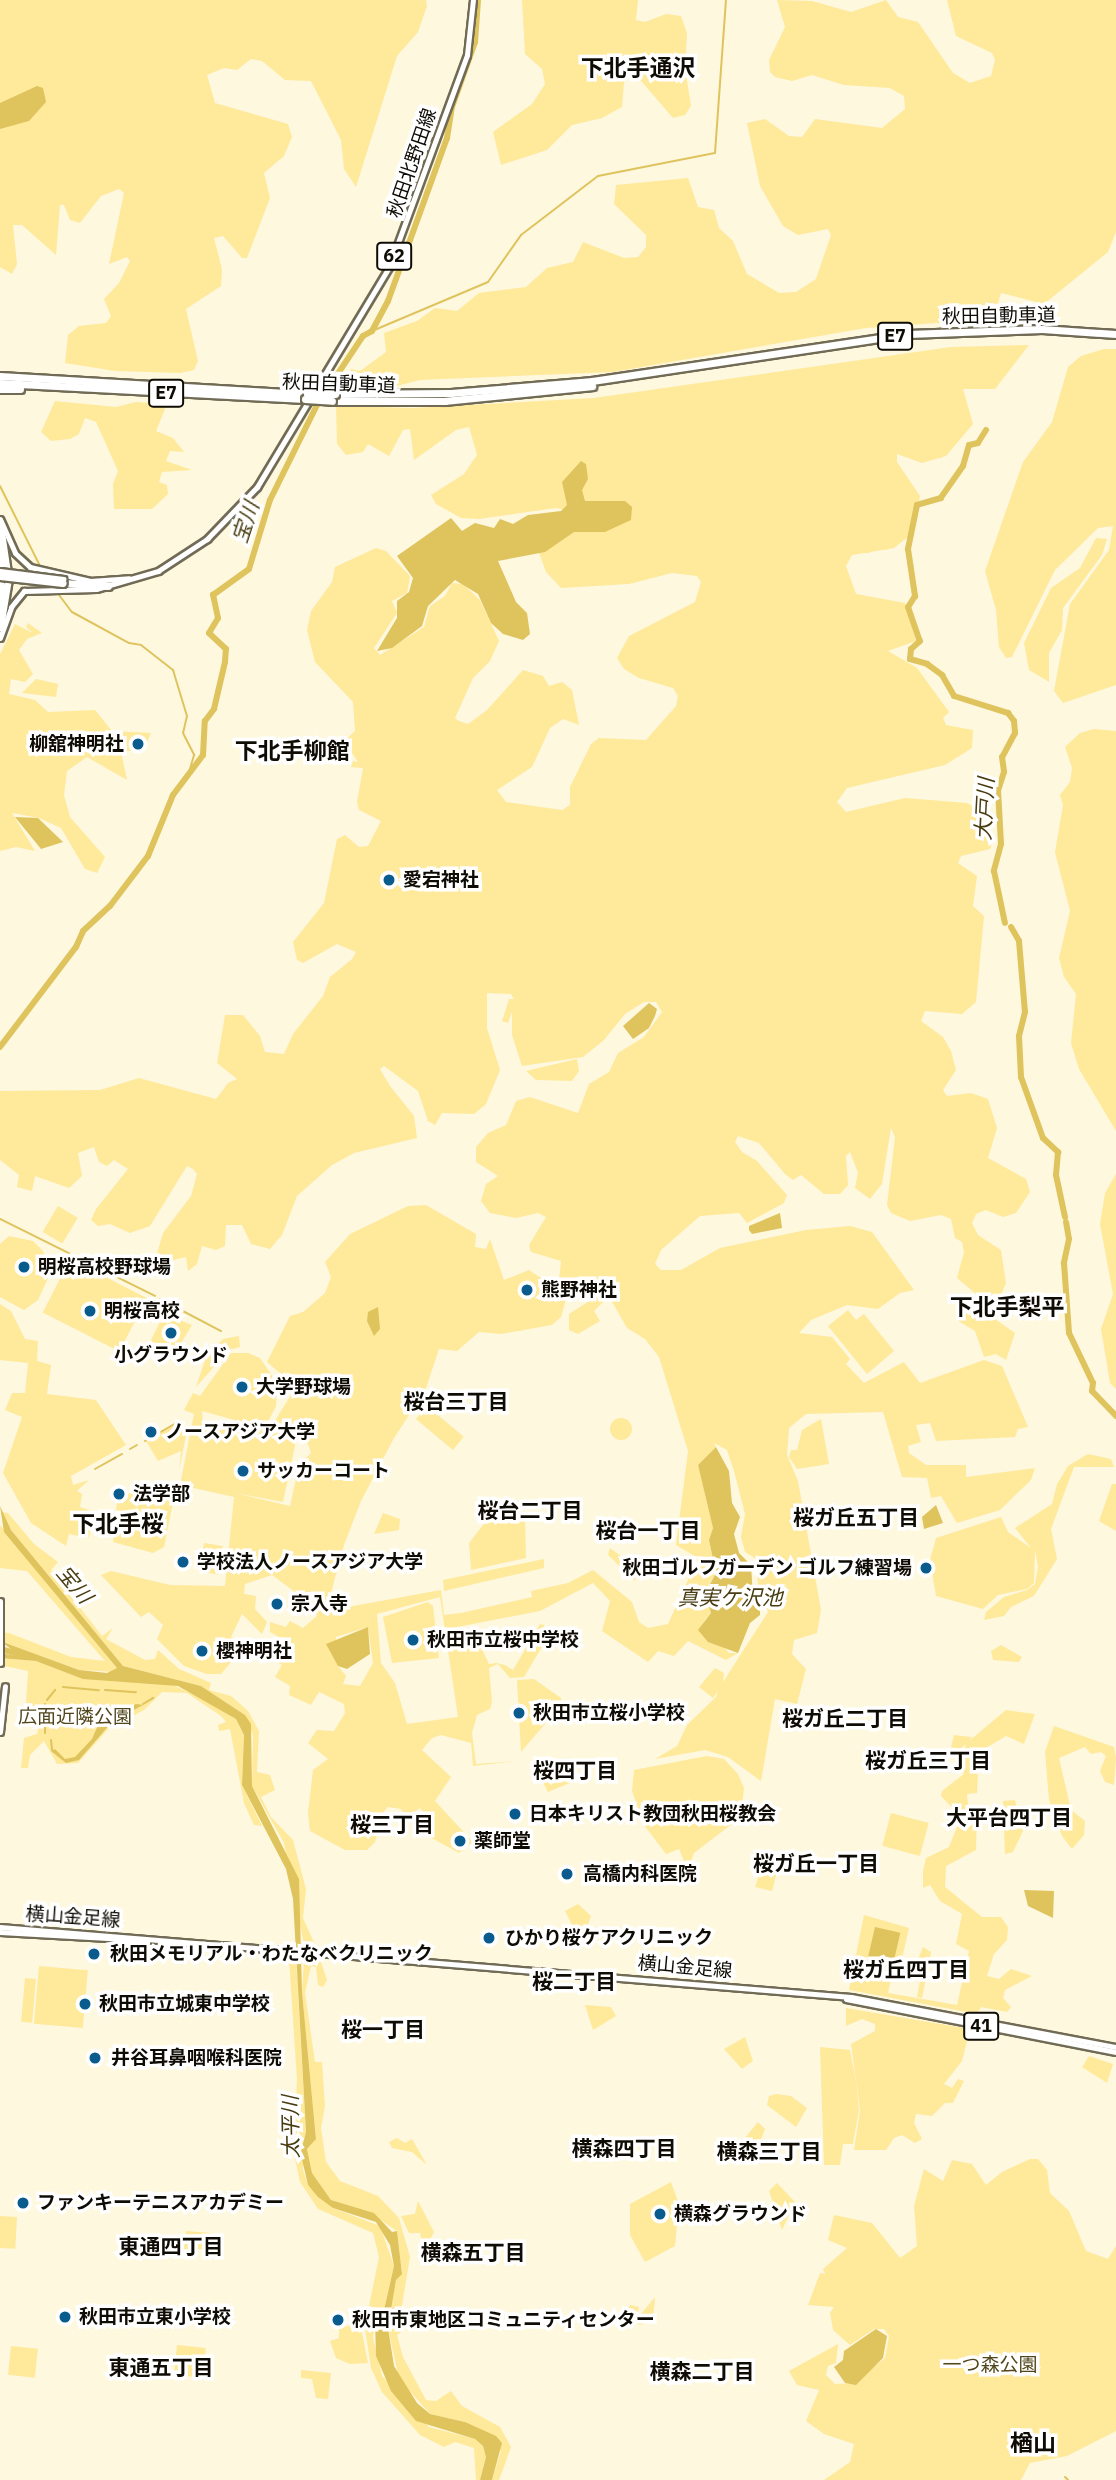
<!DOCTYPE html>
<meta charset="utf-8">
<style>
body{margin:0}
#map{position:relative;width:1116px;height:2480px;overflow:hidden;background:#fef8df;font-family:"IBM Plex Sans","Noto Sans JP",sans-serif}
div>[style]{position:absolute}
.green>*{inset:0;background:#ffe99b;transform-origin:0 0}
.round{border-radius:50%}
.water>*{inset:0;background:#dfc35d;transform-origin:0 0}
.stream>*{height:2px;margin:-1px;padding:0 1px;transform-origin:1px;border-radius:1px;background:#dfc35d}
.river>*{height:6px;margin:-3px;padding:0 3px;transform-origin:3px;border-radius:3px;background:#dfc35d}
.roads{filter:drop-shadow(2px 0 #716b56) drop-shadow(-2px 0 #716b56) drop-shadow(0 2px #716b56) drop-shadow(0 -2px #716b56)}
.major>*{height:5px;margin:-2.5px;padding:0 2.5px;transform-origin:2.5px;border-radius:2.5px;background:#fff}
.highway>*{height:7px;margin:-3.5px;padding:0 3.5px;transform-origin:3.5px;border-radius:3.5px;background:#fff}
.bridges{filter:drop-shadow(2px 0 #716b56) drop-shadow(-2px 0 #716b56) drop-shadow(0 2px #716b56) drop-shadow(0 -2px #716b56)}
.major-bridge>*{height:5px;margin:-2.5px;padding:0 2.5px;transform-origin:2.5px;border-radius:2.5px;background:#fff}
.highway-bridge>*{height:7px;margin:-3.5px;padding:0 3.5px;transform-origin:3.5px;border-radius:3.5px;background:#fff}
.dots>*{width:19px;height:19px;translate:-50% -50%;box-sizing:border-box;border:4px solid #fff;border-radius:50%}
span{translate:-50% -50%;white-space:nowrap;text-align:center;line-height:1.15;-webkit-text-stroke:7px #fff;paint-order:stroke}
.shield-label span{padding:2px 5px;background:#fff;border:2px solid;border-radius:5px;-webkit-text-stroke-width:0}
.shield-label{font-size:18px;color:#0f0c05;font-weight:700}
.street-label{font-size:19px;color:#0f0c05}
.poi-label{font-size:19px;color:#0f0c05;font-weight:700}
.right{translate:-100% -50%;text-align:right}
.left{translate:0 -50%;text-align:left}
.park-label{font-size:19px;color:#52471c}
.water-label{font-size:21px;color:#483c10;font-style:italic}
.neighbourhood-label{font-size:21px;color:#0f0c05;font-weight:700}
.quarter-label{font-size:23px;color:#0f0c05;font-weight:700}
</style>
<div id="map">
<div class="green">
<i style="clip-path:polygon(0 0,426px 0,427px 6px,418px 32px,397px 56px,356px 187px,344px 169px,341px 140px,311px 81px,285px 80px,262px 61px,251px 59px,237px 70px,224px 68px,207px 75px,215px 103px,288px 124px,292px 137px,284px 156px,264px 173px,270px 198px,247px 258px,242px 258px,223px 236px,214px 238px,222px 269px,221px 286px,186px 309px,198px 361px,194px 370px,180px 373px,115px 371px,65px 363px,68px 335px,79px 326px,106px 323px,111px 316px,104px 299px,119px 283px,130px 261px,127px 257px,109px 264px,124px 193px,119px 189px,101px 196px,80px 223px,70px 220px,64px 205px,60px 205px,56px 255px,22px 225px,13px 225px,17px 264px,12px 274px,0 267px)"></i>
<i style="clip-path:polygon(522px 0,638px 0,636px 20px,645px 22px,666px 14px,681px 16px,687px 33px,685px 68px,691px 106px,685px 115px,673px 118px,636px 75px,625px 71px,622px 107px,602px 118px,572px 125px,547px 150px,501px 165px,493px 132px,532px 104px,545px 84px,542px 69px,525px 54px)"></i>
<i style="clip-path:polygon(777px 0,812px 1px,851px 12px,886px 0,898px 17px,918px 22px,953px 73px,970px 83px,991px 76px,995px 60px,992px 53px,956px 36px,947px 0,1116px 0,1116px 232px,1108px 252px,1044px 304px,1001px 293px,993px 319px,866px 328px,613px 372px,420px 380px,393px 387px,344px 383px,351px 369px,360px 371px,386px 352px,384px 333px,417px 321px,435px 308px,457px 311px,479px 293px,526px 287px,547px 268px,573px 262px,583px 242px,624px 258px,638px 257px,646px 247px,646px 235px,614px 204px,616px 185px,688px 178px,698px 207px,714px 210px,719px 228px,733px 241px,747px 274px,779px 293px,796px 292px,816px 279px,831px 235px,828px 229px,798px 235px,783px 226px,760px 186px,747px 123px,765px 119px,789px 136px,802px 137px,815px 119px,882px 128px,905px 109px,904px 96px,890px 88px,844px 85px,812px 75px,792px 81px,775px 77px,770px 72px,769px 60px,785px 27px)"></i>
<i style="clip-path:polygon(evenodd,1029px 345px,995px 389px,963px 389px,973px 424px,946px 456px,922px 463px,897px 454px,897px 462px,920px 496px,913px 533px,894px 548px,852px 555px,846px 566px,856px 594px,905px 603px,916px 641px,888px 651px,917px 668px,949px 712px,943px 718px,946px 725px,973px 730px,972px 748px,945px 765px,847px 788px,837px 802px,846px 812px,905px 798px,967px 803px,977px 808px,994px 837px,990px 849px,961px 856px,958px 863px,977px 876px,973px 906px,984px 916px,976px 1002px,962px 1014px,925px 1011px,921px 1021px,943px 1037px,951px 1051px,956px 1070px,943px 1090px,947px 1096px,971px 1093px,988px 1099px,997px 1128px,988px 1158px,1026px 1179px,1030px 1192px,1016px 1213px,1003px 1217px,986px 1210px,976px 1214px,972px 1223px,978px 1235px,1001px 1250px,1006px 1283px,999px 1300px,989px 1305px,957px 1278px,964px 1252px,962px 1242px,955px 1238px,951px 1219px,941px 1215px,910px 1221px,891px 1213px,887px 1205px,895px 1137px,891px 1128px,882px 1184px,870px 1199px,855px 1188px,858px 1173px,850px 1152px,846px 1156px,848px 1185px,840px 1194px,824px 1194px,801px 1175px,793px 1180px,785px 1174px,759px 1143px,738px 1136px,735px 1142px,742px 1152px,757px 1161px,787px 1195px,784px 1203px,747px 1223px,739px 1213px,700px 1216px,661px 1250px,655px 1264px,661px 1270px,681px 1270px,720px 1248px,806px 1230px,850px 1226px,872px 1232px,914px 1290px,900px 1293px,878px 1309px,847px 1305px,811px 1320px,799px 1333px,832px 1337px,850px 1359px,846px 1364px,864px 1383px,904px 1362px,920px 1383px,984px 1360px,1002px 1366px,1028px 1427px,1018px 1429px,1015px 1437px,936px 1441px,930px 1423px,916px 1425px,921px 1442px,908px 1446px,909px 1453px,926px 1465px,966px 1465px,966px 1477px,1035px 1468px,1031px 1480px,1000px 1510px,957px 1523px,941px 1496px,931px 1498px,927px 1478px,902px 1477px,883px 1412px,806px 1414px,789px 1428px,787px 1455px,798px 1481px,821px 1610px,817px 1633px,794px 1640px,792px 1654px,806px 1669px,797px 1704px,775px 1699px,761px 1781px,728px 1757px,705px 1750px,655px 1759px,677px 1746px,687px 1725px,716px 1697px,718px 1691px,713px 1698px,699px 1687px,715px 1668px,724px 1673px,723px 1682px,768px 1612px,758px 1586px,756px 1559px,745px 1552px,741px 1537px,745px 1514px,734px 1471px,727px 1450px,714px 1443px,716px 1447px,698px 1465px,713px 1528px,709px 1540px,716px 1573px,706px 1589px,711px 1613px,704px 1621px,729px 1653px,738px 1653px,726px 1660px,688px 1641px,674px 1656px,658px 1651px,648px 1662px,602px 1631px,610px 1601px,593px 1583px,540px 1611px,452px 1628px,455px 1648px,479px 1643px,489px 1664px,496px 1663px,505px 1665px,513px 1670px,540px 1624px,544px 1625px,549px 1635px,524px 1677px,510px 1678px,498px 1664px,489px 1668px,492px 1702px,490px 1709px,477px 1715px,472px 1733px,476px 1764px,516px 1761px,473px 1766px,471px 1743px,441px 1735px,432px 1738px,422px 1750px,451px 1777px,435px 1801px,473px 1842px,459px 1853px,415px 1829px,428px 1819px,420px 1808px,407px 1817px,401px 1809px,388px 1807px,373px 1824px,379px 1828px,375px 1842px,367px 1850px,345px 1850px,310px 1831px,308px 1813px,313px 1770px,328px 1759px,308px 1743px,317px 1730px,334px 1731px,345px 1713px,344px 1704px,319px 1692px,311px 1705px,289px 1695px,290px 1686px,275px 1677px,282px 1665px,269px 1657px,279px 1637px,270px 1632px,270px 1622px,286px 1627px,290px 1621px,303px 1628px,317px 1616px,314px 1606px,272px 1575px,245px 1584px,244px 1594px,256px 1596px,255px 1609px,267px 1622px,262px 1634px,242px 1614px,231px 1637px,240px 1643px,235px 1648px,237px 1655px,221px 1674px,207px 1674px,184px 1666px,157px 1639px,163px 1625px,149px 1612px,141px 1617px,101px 1575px,111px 1571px,170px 1585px,225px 1586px,234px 1497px,180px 1485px,194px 1414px,184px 1410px,193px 1393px,200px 1396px,231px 1353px,248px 1353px,260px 1358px,277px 1383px,276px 1406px,265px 1428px,271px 1427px,296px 1387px,267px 1362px,290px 1316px,303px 1312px,325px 1293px,331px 1277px,325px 1262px,350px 1234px,408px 1206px,426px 1205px,476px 1234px,475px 1247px,486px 1249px,490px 1239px,504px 1280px,529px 1270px,551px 1285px,559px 1280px,561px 1261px,531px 1252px,529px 1245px,546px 1217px,538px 1213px,516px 1218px,490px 1213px,481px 1201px,486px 1184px,498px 1176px,476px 1162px,476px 1147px,488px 1133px,506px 1125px,516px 1101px,530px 1097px,578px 1113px,589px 1084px,609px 1072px,618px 1053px,644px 1037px,662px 1012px,656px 1002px,644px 1002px,625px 1014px,604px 1040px,583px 1057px,522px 1066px,512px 1035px,512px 1012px,508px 1023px,502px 1021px,509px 999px,514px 999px,511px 994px,487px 993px,487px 1028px,500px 1070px,486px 1104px,474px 1114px,442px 1113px,435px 1125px,428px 1121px,418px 1091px,384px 1066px,380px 1069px,390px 1086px,414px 1116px,417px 1138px,354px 1153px,332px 1165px,297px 1196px,282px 1235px,270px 1249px,251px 1244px,242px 1225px,226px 1225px,225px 1246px,216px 1250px,202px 1246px,197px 1264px,188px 1271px,186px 1257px,161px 1263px,156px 1257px,163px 1233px,191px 1196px,197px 1174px,193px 1169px,187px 1166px,150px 1226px,130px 1233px,110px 1224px,98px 1226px,91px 1220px,96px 1209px,128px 1169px,114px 1160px,107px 1166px,99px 1162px,94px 1147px,78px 1153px,82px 1176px,69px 1188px,35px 1176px,32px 1191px,17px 1187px,19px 1175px,0 1160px,0 1091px,100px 1090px,139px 1078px,216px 1099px,228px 1083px,237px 1079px,217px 1063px,225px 1015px,243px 1015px,260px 1036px,265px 1052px,284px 1054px,293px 1034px,323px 996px,330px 977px,352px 959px,356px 952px,337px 944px,303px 963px,297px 960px,293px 942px,324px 903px,337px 839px,345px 835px,359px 847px,368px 846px,381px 821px,359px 810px,357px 802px,363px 768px,351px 767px,353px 761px,358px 762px,344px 741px,355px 731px,353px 702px,315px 662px,307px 630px,311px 611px,332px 582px,335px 567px,376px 548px,386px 551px,410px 576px,407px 593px,392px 601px,397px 613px,374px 648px,380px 655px,424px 627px,430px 606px,445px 596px,452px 583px,463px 584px,480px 600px,499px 641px,490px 661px,473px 678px,455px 718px,459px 721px,468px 724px,487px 710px,523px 670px,543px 676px,549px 686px,562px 682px,572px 690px,579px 725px,563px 719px,550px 728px,532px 767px,497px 790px,506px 802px,562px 810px,570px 805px,570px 787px,591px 744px,599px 738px,646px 740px,676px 706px,678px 696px,673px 688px,639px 678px,624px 669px,617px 658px,629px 636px,695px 602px,701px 582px,697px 576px,672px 573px,629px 584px,561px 588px,546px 572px,538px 550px,574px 512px,556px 508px,479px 519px,461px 518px,436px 504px,431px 495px,464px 474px,477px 455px,469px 427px,456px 430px,414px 460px,410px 429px,403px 430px,389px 456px,368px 444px,363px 452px,346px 455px,337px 444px,336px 406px,413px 408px,594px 398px,951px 347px,1029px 345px,608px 1280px,607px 1293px,627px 1328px,645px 1339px,659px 1357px,688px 1451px,676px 1545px,698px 1558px,668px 1624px,648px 1628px,639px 1622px,632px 1602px,593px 1570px,568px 1583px,531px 1591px,532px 1597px,461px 1613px,444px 1615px,441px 1590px,326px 1611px,344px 1545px,361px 1501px,394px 1438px,425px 1391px,439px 1349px,457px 1351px,479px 1332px,501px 1334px,552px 1325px,561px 1317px,568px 1292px,585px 1282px,608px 1280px,1029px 345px,202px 1411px,260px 1427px,261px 1428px,255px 1428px,255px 1434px,203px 1424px,202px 1411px,1029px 345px,259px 1434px,298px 1439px,308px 1444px,311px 1453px,299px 1465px,290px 1506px,235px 1493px,283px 1502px,296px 1441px,259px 1434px,1029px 345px,440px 1597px,458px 1717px,407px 1724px,395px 1683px,381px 1663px,377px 1614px,440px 1597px,1029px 345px,368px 1627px,373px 1663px,360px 1686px,343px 1684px,346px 1676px,338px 1666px,336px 1637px,368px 1627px)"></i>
<i style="clip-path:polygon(1104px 349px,1116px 349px,1116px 685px,1063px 703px,1054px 691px,1070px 604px,1109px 550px,1113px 526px,1098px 528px,1055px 570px,1012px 657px,1006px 658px,999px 647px,996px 610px,985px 571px,1023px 462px,1052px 422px,1068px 367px,1081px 356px)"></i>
<i style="clip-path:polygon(55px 401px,116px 407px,136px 402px,167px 404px,156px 431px,173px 438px,184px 452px,170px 451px,166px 461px,192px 470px,162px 472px,159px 482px,167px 485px,168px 494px,152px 509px,114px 509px,113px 484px,118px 471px,96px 422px,85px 418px,79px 434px,70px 439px,51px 441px,41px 432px)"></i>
<i style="clip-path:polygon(1096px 538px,1107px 539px,1102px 555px,1063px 608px,1062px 630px,1049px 653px,1049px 682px,1029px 670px,1024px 643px,1051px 588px,1080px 568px)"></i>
<i style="clip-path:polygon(28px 623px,42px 633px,27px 639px,19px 650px,33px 674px,25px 682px,11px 679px,9px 694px,35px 700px,48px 712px,95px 710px,112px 731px,151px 733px,144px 749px,121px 752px,127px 780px,87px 757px,67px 771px,64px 795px,70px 817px,105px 857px,97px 873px,85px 869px,61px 828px,39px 818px,12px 813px,35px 851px,16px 847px,0 851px,0 654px,15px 624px,33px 633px,26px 627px)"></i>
<i style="clip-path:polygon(36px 679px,58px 684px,56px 697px,22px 693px)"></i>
<i style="clip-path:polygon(1094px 729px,1116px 731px,1116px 1131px,1079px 1069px,1071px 1043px,1076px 994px,1064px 977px,1059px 958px,1070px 911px,1055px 852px,1063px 805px,1060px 795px,1070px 782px,1072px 768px,1065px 747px,1080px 733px)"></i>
<i style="clip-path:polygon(577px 1059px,579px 1071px,572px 1081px,536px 1080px,526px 1071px)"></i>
<i style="clip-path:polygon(1116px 1174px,1116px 1389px,1110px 1383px,1101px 1329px,1113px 1294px,1100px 1224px,1105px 1193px)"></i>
<i style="left:58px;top:1206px;width:23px;height:30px;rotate:31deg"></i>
<i style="clip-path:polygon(9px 1236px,33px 1241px,43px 1251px,50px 1274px,38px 1300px,24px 1310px,0 1297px,0 1244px)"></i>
<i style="left:70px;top:1259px;width:86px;height:60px;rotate:27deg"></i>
<i style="clip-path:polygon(597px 1296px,604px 1301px,594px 1311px,600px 1321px,578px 1334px,569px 1330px,569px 1314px)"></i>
<i style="clip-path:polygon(972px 1303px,1015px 1333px,1006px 1360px,996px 1354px,984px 1357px,975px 1331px,955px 1319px)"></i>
<i style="clip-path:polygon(0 1304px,11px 1311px,25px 1339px,38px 1341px,37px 1361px,51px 1365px,47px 1394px,96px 1400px,126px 1445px,71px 1476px,73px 1485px,89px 1480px,77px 1491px,82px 1494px,80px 1507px,94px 1512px,89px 1538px,69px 1534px,66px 1546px,31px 1523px,3px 1473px,22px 1417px,5px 1410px,12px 1393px,25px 1393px,28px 1363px,0 1360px)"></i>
<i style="clip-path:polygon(848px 1310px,856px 1320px,864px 1314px,894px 1351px,867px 1374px,828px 1326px)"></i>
<i style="clip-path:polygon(164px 1314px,192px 1325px,177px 1350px,150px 1342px)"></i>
<i style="clip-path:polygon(239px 1336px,240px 1347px,229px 1350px,196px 1387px,206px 1357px,223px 1339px)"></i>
<i style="left:427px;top:1406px;width:48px;height:17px;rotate:40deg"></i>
<i class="round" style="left:610px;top:1418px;width:22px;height:22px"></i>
<i style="clip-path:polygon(821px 1419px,829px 1464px,797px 1469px,789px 1457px,791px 1450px,797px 1450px,802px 1430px)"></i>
<i style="clip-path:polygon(177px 1423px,188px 1426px,179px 1470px,181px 1451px,158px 1461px,146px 1441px)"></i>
<i style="clip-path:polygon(1088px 1454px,1111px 1459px,1114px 1467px,1074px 1467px,1051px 1529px,1057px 1559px,1034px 1596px,1011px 1607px,1004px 1616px,984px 1620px,986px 1612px,1004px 1597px,1027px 1590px,1035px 1584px,1038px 1567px,1035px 1550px,1034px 1583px,1027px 1589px,998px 1595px,983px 1609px,936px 1596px,930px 1560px,936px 1538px,1001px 1517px,1008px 1532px,1031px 1548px,1015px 1528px,1052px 1504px,1057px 1484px,1068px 1466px)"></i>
<i style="clip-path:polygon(173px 1482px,177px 1483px,164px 1547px,153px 1553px,113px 1542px,117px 1500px,142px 1484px,161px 1489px)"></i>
<i style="clip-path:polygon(1112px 1484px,1116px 1484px,1116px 1531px,1099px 1521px)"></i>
<i style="clip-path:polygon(2px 1512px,8px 1513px,34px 1544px,58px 1562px,51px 1570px,102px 1636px,113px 1628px,106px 1639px,145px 1660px,155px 1659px,158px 1650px,179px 1669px,211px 1683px,209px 1690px,231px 1696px,248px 1711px,259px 1731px,257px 1772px,270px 1775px,275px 1790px,261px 1797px,271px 1817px,293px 1840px,306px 1889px,303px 1918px,316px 1947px,304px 1945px,284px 1843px,252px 1786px,253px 1735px,245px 1715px,201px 1686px,123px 1666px,11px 1530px)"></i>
<i style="clip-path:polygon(383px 1513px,400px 1519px,399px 1530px,374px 1534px)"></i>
<i style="clip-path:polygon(490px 1516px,525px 1517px,526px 1558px,471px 1570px,469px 1543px)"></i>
<i style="clip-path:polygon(0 1525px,117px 1668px,116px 1672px,79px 1670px,0 1641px,0 1632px,9px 1633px,71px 1657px,105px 1661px,27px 1571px,0 1568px)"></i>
<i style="left:204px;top:1543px;width:19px;height:29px;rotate:9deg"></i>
<i style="clip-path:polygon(610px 1548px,638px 1569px,635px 1581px,608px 1555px)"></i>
<i style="clip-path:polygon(544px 1559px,544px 1568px,444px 1591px,443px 1580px)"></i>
<i style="clip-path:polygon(428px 1602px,433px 1606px,439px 1658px,392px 1663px,383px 1617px)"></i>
<i style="clip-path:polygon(1001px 1645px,1022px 1657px,1019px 1662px,993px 1660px,991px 1651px)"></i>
<i style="clip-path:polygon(0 1658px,36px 1661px,111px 1681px,171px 1684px,209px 1702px,236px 1719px,244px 1735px,242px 1785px,262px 1826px,254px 1825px,244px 1803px,230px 1729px,219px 1731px,218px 1725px,226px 1722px,221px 1716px,187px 1693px,162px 1692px,144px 1710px,108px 1729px,78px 1763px,57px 1764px,44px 1741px,30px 1755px,28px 1768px,21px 1768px,24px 1738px,37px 1734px,40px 1721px,26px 1704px,28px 1671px,0 1665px)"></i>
<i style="clip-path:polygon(534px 1679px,561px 1698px,561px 1705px,521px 1752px,517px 1680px)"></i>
<i style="clip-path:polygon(1006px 1710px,1035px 1714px,1024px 1744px,1006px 1736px,979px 1752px,977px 1793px,967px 1794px,968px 1806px,977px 1810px,976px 1850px,946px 1866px,945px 1887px,982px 1917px,1001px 1917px,1008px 1927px,1007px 1940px,994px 1954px,987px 1976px,999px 1979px,1011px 1969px,1032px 1976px,1005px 1990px,1003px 1998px,1011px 2007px,1007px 2012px,981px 2007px,977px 2014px,849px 1990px,864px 1915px,909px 1928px,898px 1976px,892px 1975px,888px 1993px,957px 2005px,969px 1951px,956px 1944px,962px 1914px,940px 1901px,930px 1885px,923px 1888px,923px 1871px,926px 1858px,949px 1847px,961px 1817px,941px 1796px,942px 1791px,964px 1774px,960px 1760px,966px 1744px,960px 1749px,951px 1747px,954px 1735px,972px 1737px,969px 1741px)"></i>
<i style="clip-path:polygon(1054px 1726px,1114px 1747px,1116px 1758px,1114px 1785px,1105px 1782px,1100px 1771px,1106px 1756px,1101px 1752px,1091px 1754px,1085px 1747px,1059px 1758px,1071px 1810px,1085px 1821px,1084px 1835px,1072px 1849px,1062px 1836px,1049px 1800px,1045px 1752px)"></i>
<i style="clip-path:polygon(707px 1756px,724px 1759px,738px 1774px,744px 1788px,742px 1805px,732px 1824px,694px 1853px,688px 1870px,679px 1849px,666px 1854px,644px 1825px,632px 1791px,634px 1770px)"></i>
<i style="clip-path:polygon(544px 1764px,548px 1764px,570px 1783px,548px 1792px,538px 1773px)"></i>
<i style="clip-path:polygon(1015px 1800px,1023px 1831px,1013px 1852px,1005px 1854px,1003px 1801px)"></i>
<i style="left:891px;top:1813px;width:39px;height:34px;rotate:15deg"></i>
<i style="clip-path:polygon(764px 1861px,779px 1864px,772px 1891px,755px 1887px)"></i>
<i style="clip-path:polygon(578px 1904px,591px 1916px,587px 1927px,572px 1925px,565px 1911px)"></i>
<i style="clip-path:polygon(923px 1947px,931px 1952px,922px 1998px,917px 1997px,922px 1971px,917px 1962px)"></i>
<i style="clip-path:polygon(289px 1959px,296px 1960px,306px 2132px,303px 2170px,308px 2185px,333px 2208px,380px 2226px,394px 2266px,384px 2310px,369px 2306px,379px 2257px,373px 2233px,318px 2209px,300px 2182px,294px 2154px,297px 2079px)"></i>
<i style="clip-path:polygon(304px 1960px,321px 1962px,327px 1980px,323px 1987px,318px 1985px,316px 1967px,311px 1966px,305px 1993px,315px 2062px,322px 2062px,325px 2106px,321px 2128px,326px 2162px,340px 2181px,378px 2196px,399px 2218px,410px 2257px,400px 2317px,405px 2329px,397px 2335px,403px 2357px,426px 2400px,436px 2401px,451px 2391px,462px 2406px,500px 2427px,511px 2447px,499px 2480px,492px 2480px,501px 2451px,465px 2422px,430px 2414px,399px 2379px,388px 2328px,396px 2280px,402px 2273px,397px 2231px,367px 2211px,331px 2200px,312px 2173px,307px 2149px,316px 2139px,302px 1992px)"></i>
<i style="left:39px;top:1966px;width:49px;height:58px;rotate:5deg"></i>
<i style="left:25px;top:1978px;width:11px;height:44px;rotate:5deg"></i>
<i style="clip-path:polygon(585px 2005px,611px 2007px,616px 2016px,593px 2030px)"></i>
<i style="clip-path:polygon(846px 2008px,970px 2029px,962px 2061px,944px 2084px,952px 2088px,958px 2079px,964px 2081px,953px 2103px,945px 2103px,932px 2116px,916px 2114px,914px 2123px,922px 2139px,915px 2143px,902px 2135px,894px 2138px,886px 2150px,854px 2150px,860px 2110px,851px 2044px,875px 2031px,875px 2024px,862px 2019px,846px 2026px)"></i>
<i style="clip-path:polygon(745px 2037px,753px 2061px,742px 2069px,724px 2049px)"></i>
<i style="clip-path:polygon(820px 2047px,850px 2050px,856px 2081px,859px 2110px,853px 2144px,843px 2144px,840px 2165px,824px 2165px)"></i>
<i style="clip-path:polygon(1089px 2056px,1113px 2064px,1107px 2083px,1082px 2067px)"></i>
<i style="clip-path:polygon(776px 2094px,791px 2096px,807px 2108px,796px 2127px,767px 2105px,769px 2096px)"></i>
<i style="clip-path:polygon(758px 2122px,765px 2129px,760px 2142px,747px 2153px,731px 2155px)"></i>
<i style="clip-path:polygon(397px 2138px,405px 2143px,412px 2139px,427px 2165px,412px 2152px,392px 2148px,389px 2142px)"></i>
<i style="clip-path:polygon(1030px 2159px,1038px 2159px,1047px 2170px,1050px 2193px,1069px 2211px,1086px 2251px,1108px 2259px,1116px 2246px,1116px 2431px,1067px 2456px,1030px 2463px,1021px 2480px,824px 2480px,850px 2462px,854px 2444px,824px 2434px,806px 2421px,819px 2390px,797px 2385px,789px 2371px,838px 2344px,836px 2363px,828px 2366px,826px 2375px,835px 2384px,854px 2383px,885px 2358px,889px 2336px,884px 2329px,874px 2329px,850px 2345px,833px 2330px,830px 2313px,834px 2307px,808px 2305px,820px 2273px,825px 2274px,823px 2269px,847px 2248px,828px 2240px,834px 2215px,872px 2223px,900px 2258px,917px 2246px,914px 2206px,924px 2169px,943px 2181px,952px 2160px,972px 2164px,986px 2185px,1002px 2172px)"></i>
<i style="clip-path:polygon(671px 2182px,679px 2204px,675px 2246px,645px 2262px,630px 2235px,630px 2204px)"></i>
<i style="clip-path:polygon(777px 2183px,795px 2202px,782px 2230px,769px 2191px)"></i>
<i style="clip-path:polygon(418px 2201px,434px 2232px,424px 2251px,420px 2233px,409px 2233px,401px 2216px,415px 2214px)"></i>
<i style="left:0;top:2216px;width:17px;height:32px;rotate:3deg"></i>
<i style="clip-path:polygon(186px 2231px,212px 2233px,212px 2249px,184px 2249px)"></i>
<i style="clip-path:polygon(655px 2297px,653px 2321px,640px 2325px,630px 2322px,626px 2313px,630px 2305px,639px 2307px,636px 2320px)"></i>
<i style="clip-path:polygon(368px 2309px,379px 2311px,370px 2314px,375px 2319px,373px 2338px,382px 2376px,429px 2427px,475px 2439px,483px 2446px,486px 2457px,480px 2480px,476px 2480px,474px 2448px,455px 2442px,444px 2447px,420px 2435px,382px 2392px,371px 2368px,364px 2322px)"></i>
<i style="clip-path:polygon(360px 2323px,368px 2363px,350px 2364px,336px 2358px,330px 2341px,339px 2338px,339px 2328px)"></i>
<i style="left:177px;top:2345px;width:29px;height:30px;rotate:6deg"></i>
<i style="left:11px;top:2346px;width:27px;height:29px;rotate:6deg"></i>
<i style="clip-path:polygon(301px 2370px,331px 2373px,328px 2399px,316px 2398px,312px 2379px,301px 2378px)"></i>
</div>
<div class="water">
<i style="clip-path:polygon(37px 86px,43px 88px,46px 102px,29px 121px,0 129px,0 103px)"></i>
<i style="clip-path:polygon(581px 461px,586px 464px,588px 479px,582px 490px,585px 501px,625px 501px,632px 507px,631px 520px,605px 532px,574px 532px,545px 552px,498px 561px,516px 602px,527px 613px,530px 634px,523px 640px,503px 634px,491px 623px,478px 594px,455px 580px,428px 606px,422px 626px,392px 648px,377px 651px,397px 618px,397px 601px,409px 592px,413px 578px,397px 556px,451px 518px,462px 531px,475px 523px,494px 528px,500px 519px,513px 524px,528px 515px,561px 511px,567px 505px,562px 482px)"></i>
<i style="clip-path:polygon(15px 817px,38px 818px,63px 842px,41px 849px)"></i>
<i style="clip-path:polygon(649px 1003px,657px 1009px,655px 1016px,649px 1028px,633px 1039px,623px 1026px)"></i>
<i style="clip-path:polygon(780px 1213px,782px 1228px,752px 1234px,749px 1230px,749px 1226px)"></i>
<i style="clip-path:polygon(378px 1307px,380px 1329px,374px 1336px,367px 1321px,368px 1312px)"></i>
<i style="clip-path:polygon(716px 1447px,729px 1471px,732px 1503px,740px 1517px,734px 1534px,739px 1553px,751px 1565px,753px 1597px,760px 1604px,760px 1615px,750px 1623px,738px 1653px,708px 1642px,698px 1630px,711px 1613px,705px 1593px,716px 1573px,709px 1540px,713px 1528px,698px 1465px)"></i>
<i style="clip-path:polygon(936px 1505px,943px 1523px,924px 1529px,922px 1517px)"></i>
<i style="clip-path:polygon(0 1506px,11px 1530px,123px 1666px,201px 1686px,245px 1715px,251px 1724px,252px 1786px,299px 1879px,302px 1992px,316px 2139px,307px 2149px,312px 2173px,331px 2200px,374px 2213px,392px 2232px,397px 2231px,402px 2274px,396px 2280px,388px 2328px,394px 2366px,417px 2403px,430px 2414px,465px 2422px,496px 2436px,502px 2443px,492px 2480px,480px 2480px,486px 2457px,483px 2446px,475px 2439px,416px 2421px,391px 2391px,376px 2356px,375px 2319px,369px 2316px,384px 2310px,394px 2266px,390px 2245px,376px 2222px,333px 2208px,318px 2197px,308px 2185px,301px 2155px,295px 2154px,301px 2152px,306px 2132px,293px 1899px,286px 1869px,242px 1785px,244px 1735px,236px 1719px,178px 1686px,83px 1679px,36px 1661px,0 1658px,0 1653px,22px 1657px,0 1641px,79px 1670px,107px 1673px,117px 1668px,4px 1532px)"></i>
<i style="clip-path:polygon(368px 1627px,370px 1654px,347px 1669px,338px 1666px,326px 1644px)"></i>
<i style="clip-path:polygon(136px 1704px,143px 1705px,112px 1722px,79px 1760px,66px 1763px,51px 1751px,55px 1749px,65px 1759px,75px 1757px,92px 1739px,99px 1723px)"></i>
<i style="clip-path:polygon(1024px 1890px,1054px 1891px,1053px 1918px,1028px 1906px)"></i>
<i style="left:875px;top:1927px;width:26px;height:35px;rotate:13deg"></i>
<i style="clip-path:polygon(876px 2329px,887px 2336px,883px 2358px,856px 2385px,845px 2383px,834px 2367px,843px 2360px,844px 2351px)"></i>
</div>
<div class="stream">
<i style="left:372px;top:331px;width:126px;rotate:-22.9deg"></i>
<i style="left:488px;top:282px;width:57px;rotate:-54.9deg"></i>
<i style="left:521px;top:235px;width:97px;rotate:-37.5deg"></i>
<i style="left:598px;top:176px;width:119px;rotate:-11.1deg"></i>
<i style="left:715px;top:153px;width:153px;rotate:-85.9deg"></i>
<i style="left:0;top:486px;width:89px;rotate:63.4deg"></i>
<i style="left:56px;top:591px;width:26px;rotate:53deg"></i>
<i style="left:72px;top:612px;width:65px;rotate:28.5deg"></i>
<i style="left:129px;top:643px;width:12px;rotate:9deg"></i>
<i style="left:141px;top:645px;width:41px;rotate:38deg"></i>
<i style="left:173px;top:670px;width:48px;rotate:73.1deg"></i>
<i style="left:187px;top:716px;width:17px;rotate:103deg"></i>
<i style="left:183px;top:733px;width:25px;rotate:63deg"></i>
<i style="left:194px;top:755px;width:18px;rotate:106deg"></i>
<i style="left:0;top:1219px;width:173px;rotate:26.4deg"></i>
<i style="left:160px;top:1299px;width:69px;rotate:27.7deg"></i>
<i style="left:145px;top:1441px;width:38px;rotate:-30deg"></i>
<i style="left:130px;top:1449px;width:8px;rotate:-30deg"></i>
<i style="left:95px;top:1469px;width:31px;rotate:-29deg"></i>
<i style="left:63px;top:1687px;width:36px;rotate:5deg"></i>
<i style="left:105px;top:1690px;width:31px;rotate:4deg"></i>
<i style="left:47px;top:1700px;width:13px;rotate:-51deg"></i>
<i style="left:45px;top:1704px;width:29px;rotate:90deg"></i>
<i style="left:143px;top:1704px;width:12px;rotate:-31deg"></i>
<i style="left:51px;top:1740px;width:10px;rotate:84deg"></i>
<i style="left:1065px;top:2477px;width:4px;rotate:45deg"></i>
</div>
<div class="river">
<i style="left:986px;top:430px;width:15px;rotate:122deg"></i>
<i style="left:978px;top:443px;width:9px;rotate:167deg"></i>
<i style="left:969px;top:445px;width:22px;rotate:106deg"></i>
<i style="left:963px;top:466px;width:39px;rotate:125deg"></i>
<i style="left:941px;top:498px;width:25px;rotate:164deg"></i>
<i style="left:917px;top:505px;width:45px;rotate:101.6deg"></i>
<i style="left:908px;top:549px;width:48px;rotate:81.5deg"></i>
<i style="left:915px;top:596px;width:13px;rotate:122deg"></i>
<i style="left:908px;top:607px;width:36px;rotate:71deg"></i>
<i style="left:920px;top:641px;width:12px;rotate:138deg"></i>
<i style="left:911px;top:649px;width:10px;rotate:96deg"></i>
<i style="left:910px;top:659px;width:18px;rotate:16deg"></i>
<i style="left:927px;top:664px;width:19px;rotate:36deg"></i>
<i style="left:942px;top:675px;width:24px;rotate:60deg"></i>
<i style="left:954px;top:696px;width:57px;rotate:17.5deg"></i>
<i style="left:1008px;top:713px;width:10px;rotate:53deg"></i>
<i style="left:1014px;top:721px;width:12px;rotate:85deg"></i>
<i style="left:1015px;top:733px;width:27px;rotate:118deg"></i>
<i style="left:1002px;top:757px;width:15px;rotate:82deg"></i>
<i style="left:1004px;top:772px;width:19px;rotate:108deg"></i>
<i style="left:998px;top:790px;width:54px;rotate:86.8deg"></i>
<i style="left:1001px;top:844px;width:28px;rotate:105deg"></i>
<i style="left:994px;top:871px;width:53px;rotate:78.1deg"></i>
<i style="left:1011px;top:927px;width:16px;rotate:60deg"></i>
<i style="left:1019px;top:941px;width:71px;rotate:85.2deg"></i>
<i style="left:1025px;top:1012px;width:25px;rotate:104deg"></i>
<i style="left:1019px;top:1036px;width:41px;rotate:87.2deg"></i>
<i style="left:1021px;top:1077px;width:65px;rotate:70.2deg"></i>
<i style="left:1043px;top:1138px;width:21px;rotate:43deg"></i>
<i style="left:1058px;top:1152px;width:23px;rotate:95deg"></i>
<i style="left:1056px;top:1175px;width:43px;rotate:77.9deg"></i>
<i style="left:0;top:1047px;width:126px;rotate:-52.8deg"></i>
<i style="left:76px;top:947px;width:17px;rotate:-66deg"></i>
<i style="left:83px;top:931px;width:37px;rotate:-43deg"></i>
<i style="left:110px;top:906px;width:63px;rotate:-52.8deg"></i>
<i style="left:148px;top:856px;width:66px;rotate:-67.7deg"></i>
<i style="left:173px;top:795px;width:50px;rotate:-53.1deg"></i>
<i style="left:203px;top:755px;width:34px;rotate:-87deg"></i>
<i style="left:205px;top:721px;width:15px;rotate:-53deg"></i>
<i style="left:214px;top:709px;width:48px;rotate:-76.8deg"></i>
<i style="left:225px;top:662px;width:13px;rotate:-86deg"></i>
<i style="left:226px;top:649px;width:23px;rotate:-137deg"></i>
<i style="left:209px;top:633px;width:17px;rotate:-59deg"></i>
<i style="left:218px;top:618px;width:24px;rotate:-102deg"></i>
<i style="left:213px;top:595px;width:44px;rotate:-35.8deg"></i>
<i style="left:249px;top:569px;width:72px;rotate:-73.1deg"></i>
<i style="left:270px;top:500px;width:106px;rotate:-63.7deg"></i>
<i style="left:317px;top:405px;width:83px;rotate:-56.3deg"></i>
<i style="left:363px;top:336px;width:10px;rotate:-29deg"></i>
<i style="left:372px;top:331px;width:34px;rotate:-62deg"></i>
<i style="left:388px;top:301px;width:173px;rotate:-70.1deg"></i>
<i style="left:447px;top:138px;width:31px;rotate:-81deg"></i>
<i style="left:452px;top:107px;width:69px;rotate:-70.5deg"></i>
<i style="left:475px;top:42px;width:42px;rotate:-85.9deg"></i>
<i style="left:1066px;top:1222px;width:17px;rotate:80deg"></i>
<i style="left:1069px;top:1239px;width:25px;rotate:102deg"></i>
<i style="left:1064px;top:1263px;width:70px;rotate:85.9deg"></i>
<i style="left:1069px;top:1333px;width:55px;rotate:64.4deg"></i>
<i style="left:1093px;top:1383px;width:8px;rotate:97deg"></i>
<i style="left:1092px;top:1391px;width:35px;rotate:46deg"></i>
<i style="left:0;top:1649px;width:28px;rotate:15deg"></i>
</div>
<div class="roads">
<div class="major">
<i style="left:0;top:519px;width:37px;rotate:66deg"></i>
<i style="left:15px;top:553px;width:21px;rotate:43deg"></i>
<i style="left:30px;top:567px;width:62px;rotate:13.1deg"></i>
<i style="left:90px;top:581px;width:39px;rotate:-4deg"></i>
<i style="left:0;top:638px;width:33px;rotate:-70deg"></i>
<i style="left:11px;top:607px;width:21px;rotate:-51deg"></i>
<i style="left:24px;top:591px;width:72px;rotate:-1.6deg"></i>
<i style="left:96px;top:589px;width:65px;rotate:-16.2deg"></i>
<i style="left:158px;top:571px;width:59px;rotate:-33.1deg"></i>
<i style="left:207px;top:539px;width:72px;rotate:-46.1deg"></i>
<i style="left:257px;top:487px;width:257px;rotate:-59deg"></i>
<i style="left:389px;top:267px;width:226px;rotate:-69.8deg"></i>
<i style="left:467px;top:55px;width:55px;rotate:-83.8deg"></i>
<i style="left:0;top:1601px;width:62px;rotate:90deg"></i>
<i style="left:0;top:1732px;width:46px;rotate:-83.8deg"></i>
<i style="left:0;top:1927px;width:854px;rotate:4.7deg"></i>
<i style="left:851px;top:1997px;width:270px;rotate:10.7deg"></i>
<i style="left:0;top:1932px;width:144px;rotate:3.2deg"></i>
<i style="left:846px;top:1999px;width:275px;rotate:11.1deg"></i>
</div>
<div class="highway">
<i style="left:0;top:376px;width:308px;rotate:3.4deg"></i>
<i style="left:0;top:383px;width:305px;rotate:3deg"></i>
<i style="left:0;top:389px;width:20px"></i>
<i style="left:335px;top:394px;width:116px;rotate:-0.5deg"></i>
<i style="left:451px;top:393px;width:142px;rotate:-4.9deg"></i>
<i style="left:592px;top:381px;width:319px;rotate:-8.5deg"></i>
<i style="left:908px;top:334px;width:134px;rotate:-2.1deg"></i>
<i style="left:1042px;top:329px;width:74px;rotate:3.9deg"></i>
<i style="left:332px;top:401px;width:113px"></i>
<i style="left:445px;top:401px;width:148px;rotate:-5.8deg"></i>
<i style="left:0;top:525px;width:55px;rotate:81.6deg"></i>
<i style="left:8px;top:579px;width:49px;rotate:99.5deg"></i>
<i style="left:0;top:547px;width:60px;rotate:90deg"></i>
<i style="left:63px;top:583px;width:45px;rotate:3.8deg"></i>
</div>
</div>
<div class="bridges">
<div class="major-bridge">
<i style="left:0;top:571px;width:64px;rotate:7.2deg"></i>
</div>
<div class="highway-bridge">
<i style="left:307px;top:394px;width:28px"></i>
<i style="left:305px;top:399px;width:27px;rotate:4deg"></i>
<i style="left:0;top:576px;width:63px;rotate:6.3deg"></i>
</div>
</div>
<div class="dots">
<i style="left:138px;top:744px;background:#095a8d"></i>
<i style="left:389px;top:880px;background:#095a8d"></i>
<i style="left:24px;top:1267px;background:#095a8d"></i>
<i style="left:527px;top:1290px;background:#095a8d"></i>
<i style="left:90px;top:1311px;background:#095a8d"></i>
<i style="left:171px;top:1333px;background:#095a8d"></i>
<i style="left:242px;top:1387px;background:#095a8d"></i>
<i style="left:151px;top:1432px;background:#095a8d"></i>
<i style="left:243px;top:1471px;background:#095a8d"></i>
<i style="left:119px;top:1494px;background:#095a8d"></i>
<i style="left:183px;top:1562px;background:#095a8d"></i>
<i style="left:926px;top:1568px;background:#095a8d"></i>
<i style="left:277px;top:1604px;background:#095a8d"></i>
<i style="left:413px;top:1640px;background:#095a8d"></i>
<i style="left:202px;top:1651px;background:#095a8d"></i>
<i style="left:519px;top:1713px;background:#095a8d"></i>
<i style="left:515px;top:1814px;background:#095a8d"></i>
<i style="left:460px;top:1841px;background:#095a8d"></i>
<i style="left:567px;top:1874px;background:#095a8d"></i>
<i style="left:489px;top:1938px;background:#095a8d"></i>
<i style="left:94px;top:1954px;background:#095a8d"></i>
<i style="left:85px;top:2004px;background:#095a8d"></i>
<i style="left:95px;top:2058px;background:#095a8d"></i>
<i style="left:23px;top:2203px;background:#095a8d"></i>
<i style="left:660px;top:2214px;background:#095a8d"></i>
<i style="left:65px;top:2317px;background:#095a8d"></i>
<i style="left:338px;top:2320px;background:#095a8d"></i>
</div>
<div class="shield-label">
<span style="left:394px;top:256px">62</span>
<span style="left:895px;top:336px">E7</span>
<span style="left:166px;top:393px">E7</span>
<span style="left:981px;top:2026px">41</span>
</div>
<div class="street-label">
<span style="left:412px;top:163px;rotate:-71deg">秋田北野田線</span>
<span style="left:999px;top:316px;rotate:-1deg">秋田自動車道</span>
<span style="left:339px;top:384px;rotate:2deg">秋田自動車道</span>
<span style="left:73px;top:1917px;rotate:4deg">横山金足線</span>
<span style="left:685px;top:1967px;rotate:5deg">横山金足線</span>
</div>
<div class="poi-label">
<span class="right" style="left:124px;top:744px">柳舘神明社</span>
<span class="left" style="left:403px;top:880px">愛宕神社</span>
<span class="left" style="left:38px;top:1267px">明桜高校野球場</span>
<span class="left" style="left:541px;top:1290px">熊野神社</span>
<span class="left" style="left:104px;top:1311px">明桜高校</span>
<span style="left:171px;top:1355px">小グラウンド</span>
<span class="left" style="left:256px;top:1387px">大学野球場</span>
<span class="left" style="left:165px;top:1432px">ノースアジア大学</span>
<span class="left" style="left:257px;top:1471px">サッカーコート</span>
<span class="left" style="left:133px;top:1494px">法学部</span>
<span class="left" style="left:197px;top:1562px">学校法人ノースアジア大学</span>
<span class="right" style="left:912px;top:1568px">秋田ゴルフガーデン ゴルフ練習場</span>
<span class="left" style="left:291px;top:1604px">宗入寺</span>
<span class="left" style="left:427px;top:1640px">秋田市立桜中学校</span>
<span class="left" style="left:216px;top:1651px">櫻神明社</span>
<span class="left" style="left:533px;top:1713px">秋田市立桜小学校</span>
<span class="left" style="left:529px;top:1814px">日本キリスト教団秋田桜教会</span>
<span class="left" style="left:474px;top:1841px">薬師堂</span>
<span class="left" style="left:583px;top:1874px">高橋内科医院</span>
<span class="left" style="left:505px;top:1938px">ひかり桜ケアクリニック</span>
<span class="left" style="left:110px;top:1954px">秋田メモリアル・わたなべクリニック</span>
<span class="left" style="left:99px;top:2004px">秋田市立城東中学校</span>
<span class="left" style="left:111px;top:2058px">井谷耳鼻咽喉科医院</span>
<span class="left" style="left:37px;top:2203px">ファンキーテニスアカデミー</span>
<span class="left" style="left:674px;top:2214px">横森グラウンド</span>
<span class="left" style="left:79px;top:2317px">秋田市立東小学校</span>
<span class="left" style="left:352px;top:2320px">秋田市東地区コミュニティセンター</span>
</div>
<div class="park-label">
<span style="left:75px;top:1717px">広面近隣公園</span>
<span style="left:990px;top:2365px">一つ森公園</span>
</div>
<div class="water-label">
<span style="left:245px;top:522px;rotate:-72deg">宝川</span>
<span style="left:984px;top:809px;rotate:-87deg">大戸川</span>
<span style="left:75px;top:1584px;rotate:50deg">宝川</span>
<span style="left:730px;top:1597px">真実ケ沢池</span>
<span style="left:290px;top:2127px;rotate:-91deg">太平川</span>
</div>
<div class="neighbourhood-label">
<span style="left:456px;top:1401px">桜台三丁目</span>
<span style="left:530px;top:1510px">桜台二丁目</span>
<span style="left:856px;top:1517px">桜ガ丘五丁目</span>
<span style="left:648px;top:1530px">桜台一丁目</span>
<span style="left:845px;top:1718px">桜ガ丘二丁目</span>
<span style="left:928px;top:1760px">桜ガ丘三丁目</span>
<span style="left:575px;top:1770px">桜四丁目</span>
<span style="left:1009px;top:1817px">大平台四丁目</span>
<span style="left:392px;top:1824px">桜三丁目</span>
<span style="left:816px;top:1863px">桜ガ丘一丁目</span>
<span style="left:906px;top:1969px">桜ガ丘四丁目</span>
<span style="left:574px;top:1981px">桜二丁目</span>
<span style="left:383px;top:2029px">桜一丁目</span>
<span style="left:624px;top:2148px">横森四丁目</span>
<span style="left:769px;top:2151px">横森三丁目</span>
<span style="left:171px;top:2246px">東通四丁目</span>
<span style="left:473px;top:2252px">横森五丁目</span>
<span style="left:161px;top:2367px">東通五丁目</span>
<span style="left:702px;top:2371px">横森二丁目</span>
</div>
<div class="quarter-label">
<span style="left:638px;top:67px">下北手通沢</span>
<span style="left:292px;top:750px">下北手柳館</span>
<span style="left:1007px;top:1306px">下北手梨平</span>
<span style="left:118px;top:1523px">下北手桜</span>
<span style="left:1033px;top:2442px">楢山</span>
</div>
</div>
